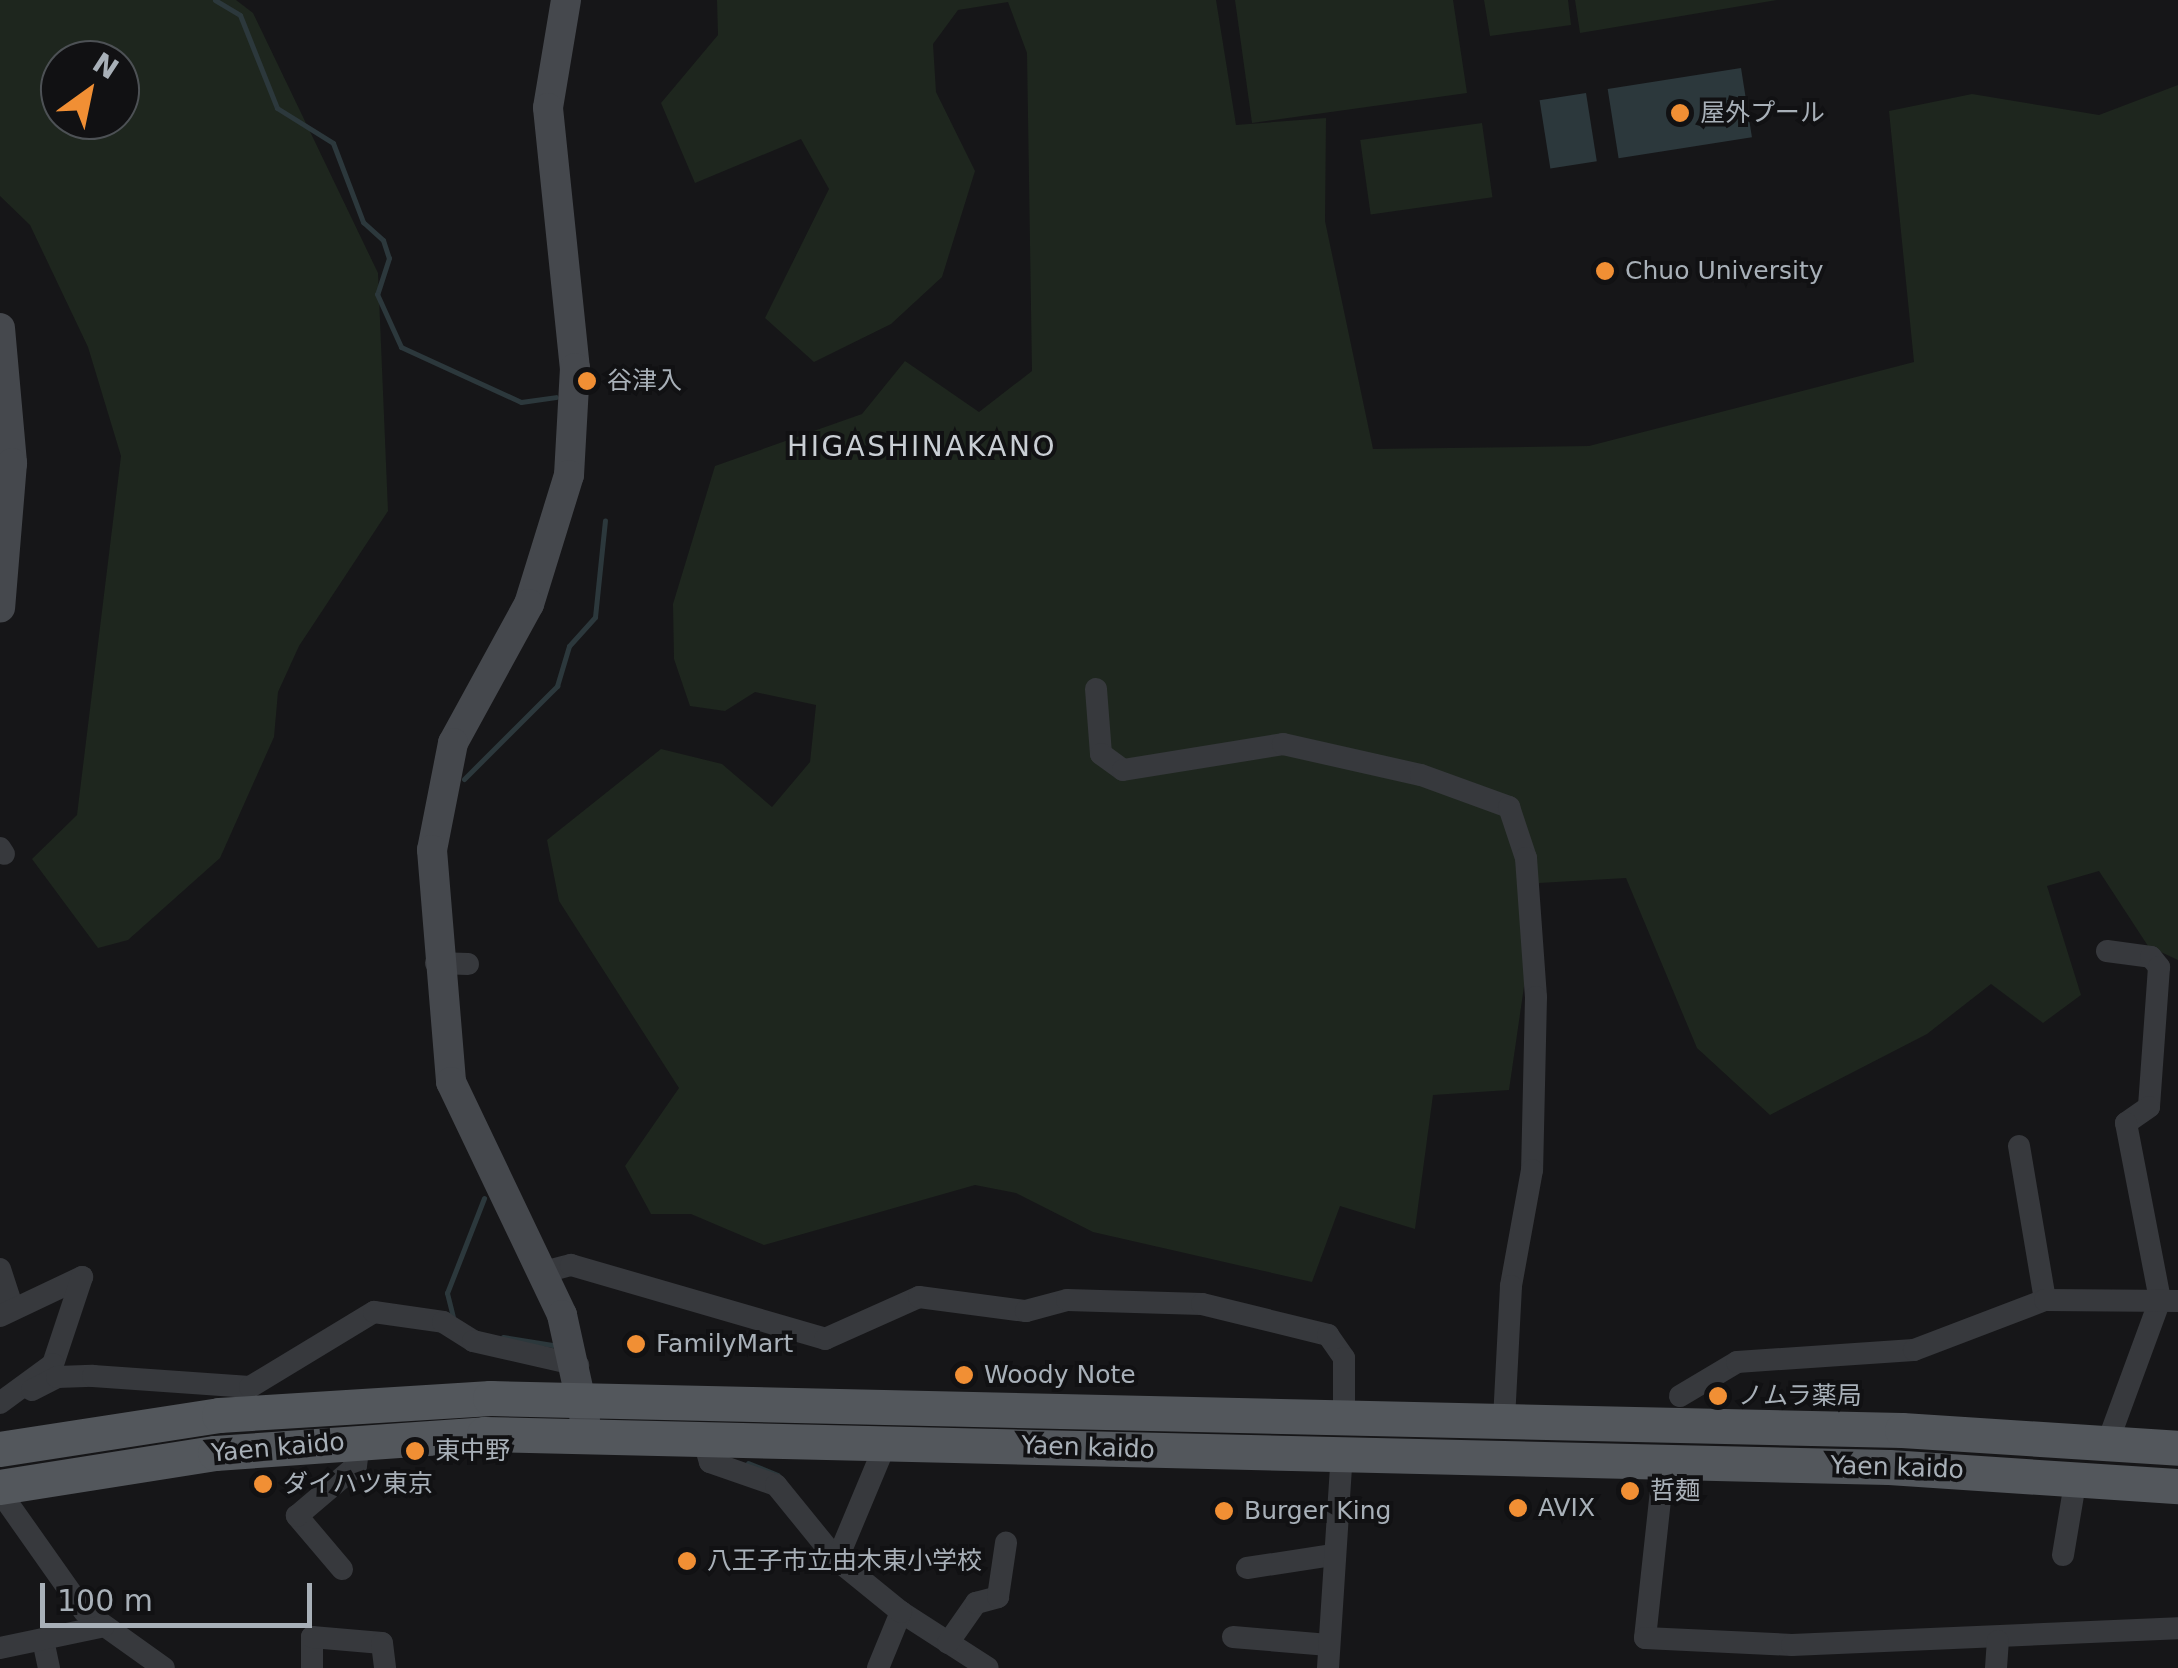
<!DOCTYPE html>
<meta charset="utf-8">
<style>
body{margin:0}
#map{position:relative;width:2178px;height:1668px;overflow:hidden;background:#161618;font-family:"DejaVu Sans","Noto Sans JP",sans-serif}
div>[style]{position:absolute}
.green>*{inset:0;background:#1e261e;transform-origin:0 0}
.water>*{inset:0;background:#2c383c;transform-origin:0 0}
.stream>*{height:5px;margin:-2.5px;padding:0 2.5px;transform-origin:2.5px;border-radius:2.5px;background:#2c383c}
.street>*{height:22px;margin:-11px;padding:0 11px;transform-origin:11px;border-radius:11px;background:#37393d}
.secondary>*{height:30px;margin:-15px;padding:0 15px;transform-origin:15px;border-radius:15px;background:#45484d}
.primary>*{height:35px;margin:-17.5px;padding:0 17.5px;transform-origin:17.5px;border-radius:17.5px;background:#53575c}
.dots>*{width:28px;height:28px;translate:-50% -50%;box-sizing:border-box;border:5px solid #111113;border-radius:50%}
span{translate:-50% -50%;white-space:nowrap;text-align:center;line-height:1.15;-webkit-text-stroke:8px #111113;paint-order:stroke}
.poi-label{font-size:25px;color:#a8b0b8}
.left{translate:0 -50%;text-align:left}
.street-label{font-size:25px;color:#a8b0b8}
.neighbourhood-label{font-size:28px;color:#c9ced4;letter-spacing:2.5px}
.north{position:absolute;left:40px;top:40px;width:100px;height:100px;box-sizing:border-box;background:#111113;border:2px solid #4d5155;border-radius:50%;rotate:33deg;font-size:28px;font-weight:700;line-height:40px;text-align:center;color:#a8b0b8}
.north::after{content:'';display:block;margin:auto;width:35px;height:45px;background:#f18f34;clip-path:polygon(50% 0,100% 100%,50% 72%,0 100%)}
.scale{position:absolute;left:40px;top:1583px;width:272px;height:45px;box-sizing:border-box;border:5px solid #a8b0b8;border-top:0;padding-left:12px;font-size:30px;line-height:35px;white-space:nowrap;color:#a8b0b8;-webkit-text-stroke:8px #111113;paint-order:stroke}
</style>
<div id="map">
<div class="green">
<i style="clip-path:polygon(evenodd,0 0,236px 0,253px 13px,378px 273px,388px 511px,299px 646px,278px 692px,274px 737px,220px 858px,128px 940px,98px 948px,32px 859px,77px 815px,121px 456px,88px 347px,30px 225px,0 196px,0 0,60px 60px,120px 60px,120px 120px,60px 120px,60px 60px)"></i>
<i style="clip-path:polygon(717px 0,1216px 0,1236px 125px,1326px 118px,1325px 221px,1373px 449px,1589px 446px,1914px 362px,1889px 111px,1972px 94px,2099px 115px,2178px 85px,2178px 960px,2148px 946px,2099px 871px,2047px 886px,2081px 995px,2043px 1023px,1991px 984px,1927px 1034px,1770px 1115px,1697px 1048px,1626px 878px,1539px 883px,1509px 1090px,1433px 1095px,1415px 1229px,1340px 1206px,1312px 1282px,1093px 1232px,1016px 1193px,975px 1185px,764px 1245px,691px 1214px,651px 1214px,625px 1166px,679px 1088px,559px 901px,547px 840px,661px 749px,722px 764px,772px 807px,810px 762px,816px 705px,755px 692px,725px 711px,690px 706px,674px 659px,673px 604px,715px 466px,862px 414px,905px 361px,979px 412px,1032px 371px,1027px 53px,1008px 2px,958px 10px,933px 44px,936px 92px,975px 171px,942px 277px,891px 324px,814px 362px,765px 318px,829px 189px,801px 139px,695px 183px,661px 103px,718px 35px)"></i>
<i style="clip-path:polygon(1235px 0,1453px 0,1467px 93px,1252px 123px)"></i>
<i style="clip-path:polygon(1484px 0,1568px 0,1571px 25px,1490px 36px)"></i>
<i style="clip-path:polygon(1575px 0,1777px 0,1580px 33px)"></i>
<i style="left:1482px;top:123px;width:75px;height:123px;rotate:82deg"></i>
</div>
<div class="water">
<i style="left:1741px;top:68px;width:70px;height:135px;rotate:81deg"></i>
<i style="left:1586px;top:93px;width:69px;height:47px;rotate:81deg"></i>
</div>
<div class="stream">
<i style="left:215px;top:0;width:29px;rotate:31deg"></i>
<i style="left:240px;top:15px;width:100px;rotate:68.3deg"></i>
<i style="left:277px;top:108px;width:66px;rotate:32deg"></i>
<i style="left:333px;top:143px;width:85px;rotate:69.2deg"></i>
<i style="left:363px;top:222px;width:27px;rotate:42deg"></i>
<i style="left:383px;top:240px;width:19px;rotate:72deg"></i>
<i style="left:389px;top:258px;width:38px;rotate:108deg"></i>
<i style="left:377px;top:294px;width:58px;rotate:65.6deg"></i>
<i style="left:401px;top:347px;width:132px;rotate:24.6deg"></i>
<i style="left:521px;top:402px;width:35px;rotate:-8deg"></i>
<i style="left:464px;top:779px;width:132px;rotate:-45deg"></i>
<i style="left:557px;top:686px;width:42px;rotate:-73.3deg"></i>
<i style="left:569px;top:646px;width:39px;rotate:-48deg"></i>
<i style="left:595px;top:617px;width:97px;rotate:-84.1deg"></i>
<i style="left:453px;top:1317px;width:25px;rotate:-104deg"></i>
<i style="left:447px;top:1293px;width:102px;rotate:-68.7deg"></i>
<i style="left:503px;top:1337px;width:50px;rotate:9.3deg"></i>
<i style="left:748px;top:1463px;width:32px;rotate:22deg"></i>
</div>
<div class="street">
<i style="left:1096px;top:689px;width:65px;rotate:85.6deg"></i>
<i style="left:1101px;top:754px;width:27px;rotate:36deg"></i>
<i style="left:1123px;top:770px;width:162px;rotate:-9.2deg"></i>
<i style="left:1283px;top:744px;width:141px;rotate:12.7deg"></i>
<i style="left:1421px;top:775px;width:94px;rotate:20deg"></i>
<i style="left:1509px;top:807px;width:54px;rotate:71.6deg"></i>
<i style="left:1526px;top:858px;width:139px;rotate:85.9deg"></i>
<i style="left:1536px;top:997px;width:173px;rotate:91.3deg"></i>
<i style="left:1532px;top:1170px;width:118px;rotate:100.3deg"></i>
<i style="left:1511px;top:1286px;width:135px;rotate:93deg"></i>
<i style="left:0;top:848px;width:7px;rotate:56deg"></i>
<i style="left:2107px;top:951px;width:44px;rotate:7.8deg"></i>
<i style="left:2151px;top:957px;width:13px;rotate:51deg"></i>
<i style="left:2159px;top:967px;width:140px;rotate:94.1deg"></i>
<i style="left:2149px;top:1107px;width:28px;rotate:145deg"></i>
<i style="left:2126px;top:1123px;width:180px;rotate:79.1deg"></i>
<i style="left:2160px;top:1300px;width:150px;rotate:110.2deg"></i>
<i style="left:436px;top:963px;width:32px;rotate:2deg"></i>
<i style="left:2019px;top:1146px;width:156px;rotate:80.4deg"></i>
<i style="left:0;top:1269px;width:42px;rotate:72deg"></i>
<i style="left:544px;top:1272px;width:28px;rotate:-15deg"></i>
<i style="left:571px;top:1265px;width:265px;rotate:16.2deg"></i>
<i style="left:825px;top:1339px;width:103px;rotate:-24.1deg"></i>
<i style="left:919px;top:1297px;width:108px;rotate:7.5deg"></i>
<i style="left:1026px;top:1311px;width:42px;rotate:-15deg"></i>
<i style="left:1067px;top:1300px;width:135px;rotate:1.7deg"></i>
<i style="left:1202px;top:1304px;width:130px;rotate:13.8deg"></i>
<i style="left:1328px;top:1335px;width:28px;rotate:55deg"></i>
<i style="left:1344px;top:1358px;width:59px;rotate:90deg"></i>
<i style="left:0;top:1316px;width:91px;rotate:-25.4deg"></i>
<i style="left:82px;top:1277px;width:92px;rotate:108.4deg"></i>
<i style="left:53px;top:1364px;width:66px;rotate:143.7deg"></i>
<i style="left:32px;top:1390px;width:28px;rotate:-27deg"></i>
<i style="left:57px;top:1377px;width:36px;rotate:-2deg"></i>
<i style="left:93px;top:1376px;width:157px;rotate:4deg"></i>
<i style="left:250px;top:1387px;width:145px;rotate:-31.2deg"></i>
<i style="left:374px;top:1312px;width:70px;rotate:8.2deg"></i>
<i style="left:443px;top:1322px;width:36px;rotate:32deg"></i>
<i style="left:473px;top:1341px;width:108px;rotate:12.9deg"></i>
<i style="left:1680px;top:1396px;width:66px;rotate:-30.8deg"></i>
<i style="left:1737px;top:1362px;width:177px;rotate:-3.9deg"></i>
<i style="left:1914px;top:1350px;width:140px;rotate:-20.9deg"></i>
<i style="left:2045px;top:1300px;width:133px;rotate:0.4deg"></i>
<i style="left:703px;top:1438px;width:25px;rotate:74deg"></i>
<i style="left:710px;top:1462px;width:70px;rotate:19.2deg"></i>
<i style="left:776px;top:1485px;width:97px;rotate:50.9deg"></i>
<i style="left:1664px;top:1463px;width:176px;rotate:96.2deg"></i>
<i style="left:1645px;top:1638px;width:147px;rotate:2.7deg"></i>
<i style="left:1792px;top:1645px;width:386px;rotate:-2.5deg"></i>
<i style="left:0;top:1492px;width:146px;rotate:54.8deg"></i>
<i style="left:84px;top:1611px;width:98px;rotate:35.5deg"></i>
<i style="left:2063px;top:1555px;width:79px;rotate:-80.5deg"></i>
<i style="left:1247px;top:1568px;width:87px;rotate:-8.6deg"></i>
<i style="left:342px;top:1569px;width:70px;rotate:-130.3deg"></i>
<i style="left:297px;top:1516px;width:77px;rotate:-40.3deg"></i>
<i style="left:356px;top:1466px;width:25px;rotate:-83deg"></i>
<i style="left:901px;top:1612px;width:103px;rotate:32.8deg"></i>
<i style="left:1233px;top:1637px;width:96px;rotate:4.8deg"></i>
<i style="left:43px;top:1640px;width:29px;rotate:78deg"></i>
<i style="left:948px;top:1643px;width:49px;rotate:-55deg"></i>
<i style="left:976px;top:1603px;width:23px;rotate:-15deg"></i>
<i style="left:998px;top:1597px;width:55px;rotate:-81.6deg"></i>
<i style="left:0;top:1648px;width:106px;rotate:-11.9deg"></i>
<i style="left:312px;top:1668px;width:31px;rotate:-90deg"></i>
<i style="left:312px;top:1637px;width:70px;rotate:4.9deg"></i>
<i style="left:382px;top:1643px;width:25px;rotate:83deg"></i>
<i style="left:878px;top:1668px;width:61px;rotate:-67.7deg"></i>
<i style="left:901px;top:1612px;width:82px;rotate:-140.9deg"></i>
<i style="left:837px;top:1560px;width:127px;rotate:-67.3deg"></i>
<i style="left:1328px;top:1668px;width:214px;rotate:-86.3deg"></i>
<i style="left:1996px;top:1668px;width:27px;rotate:-86deg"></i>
</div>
<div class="secondary">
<i style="left:566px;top:0;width:109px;rotate:99.5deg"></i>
<i style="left:548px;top:108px;width:261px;rotate:84.1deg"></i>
<i style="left:575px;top:368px;width:107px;rotate:93.2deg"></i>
<i style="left:569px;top:475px;width:135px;rotate:107.2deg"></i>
<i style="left:529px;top:604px;width:158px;rotate:118.7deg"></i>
<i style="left:453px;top:743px;width:109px;rotate:101.1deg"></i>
<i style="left:432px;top:850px;width:233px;rotate:85.3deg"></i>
<i style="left:451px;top:1082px;width:258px;rotate:64.5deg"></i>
<i style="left:562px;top:1315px;width:107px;rotate:77.6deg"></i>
<i style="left:0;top:328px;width:136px;rotate:84.9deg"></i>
<i style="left:12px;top:463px;width:145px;rotate:94.7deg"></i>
</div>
<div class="primary">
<i style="left:0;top:1449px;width:222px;rotate:-8.8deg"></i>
<i style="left:219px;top:1415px;width:272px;rotate:-3.6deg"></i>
<i style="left:490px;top:1398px;width:1412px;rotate:1.3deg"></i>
<i style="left:1902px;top:1430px;width:277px;rotate:3.7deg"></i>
<i style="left:0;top:1487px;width:218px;rotate:-9deg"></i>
<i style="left:215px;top:1453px;width:270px;rotate:-4deg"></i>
<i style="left:484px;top:1434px;width:1405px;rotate:1.35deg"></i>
<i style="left:1889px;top:1467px;width:290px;rotate:3.8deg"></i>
</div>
<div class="dots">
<i style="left:1680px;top:113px;background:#f18f34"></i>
<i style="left:1605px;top:271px;background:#f18f34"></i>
<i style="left:587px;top:381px;background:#f18f34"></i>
<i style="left:636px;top:1344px;background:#f18f34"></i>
<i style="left:964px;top:1375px;background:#f18f34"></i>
<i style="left:1718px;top:1396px;background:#f18f34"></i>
<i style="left:415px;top:1451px;background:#f18f34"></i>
<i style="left:263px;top:1484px;background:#f18f34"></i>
<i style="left:1630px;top:1491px;background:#f18f34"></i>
<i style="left:1518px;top:1508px;background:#f18f34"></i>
<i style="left:1224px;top:1511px;background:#f18f34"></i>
<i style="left:687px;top:1561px;background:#f18f34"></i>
</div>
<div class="poi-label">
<span class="left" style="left:1700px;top:113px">屋外プール</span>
<span class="left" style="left:1625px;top:271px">Chuo University</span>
<span class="left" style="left:607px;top:381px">谷津入</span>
<span class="left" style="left:656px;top:1344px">FamilyMart</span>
<span class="left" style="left:984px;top:1375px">Woody Note</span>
<span class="left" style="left:1738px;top:1396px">ノムラ薬局</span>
<span class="left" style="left:435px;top:1451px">東中野</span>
<span class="left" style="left:283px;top:1484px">ダイハツ東京</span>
<span class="left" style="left:1650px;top:1491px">哲麺</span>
<span class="left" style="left:1538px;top:1508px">AVIX</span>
<span class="left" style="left:1244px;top:1511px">Burger King</span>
<span class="left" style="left:707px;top:1561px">八王子市立由木東小学校</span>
</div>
<div class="street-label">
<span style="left:278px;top:1448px;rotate:-5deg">Yaen kaido</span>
<span style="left:1088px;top:1448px;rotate:2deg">Yaen kaido</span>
<span style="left:1897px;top:1468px;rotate:2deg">Yaen kaido</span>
</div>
<div class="neighbourhood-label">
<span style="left:922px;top:447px">HIGASHINAKANO</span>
</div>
<div class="north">N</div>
<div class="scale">100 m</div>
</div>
